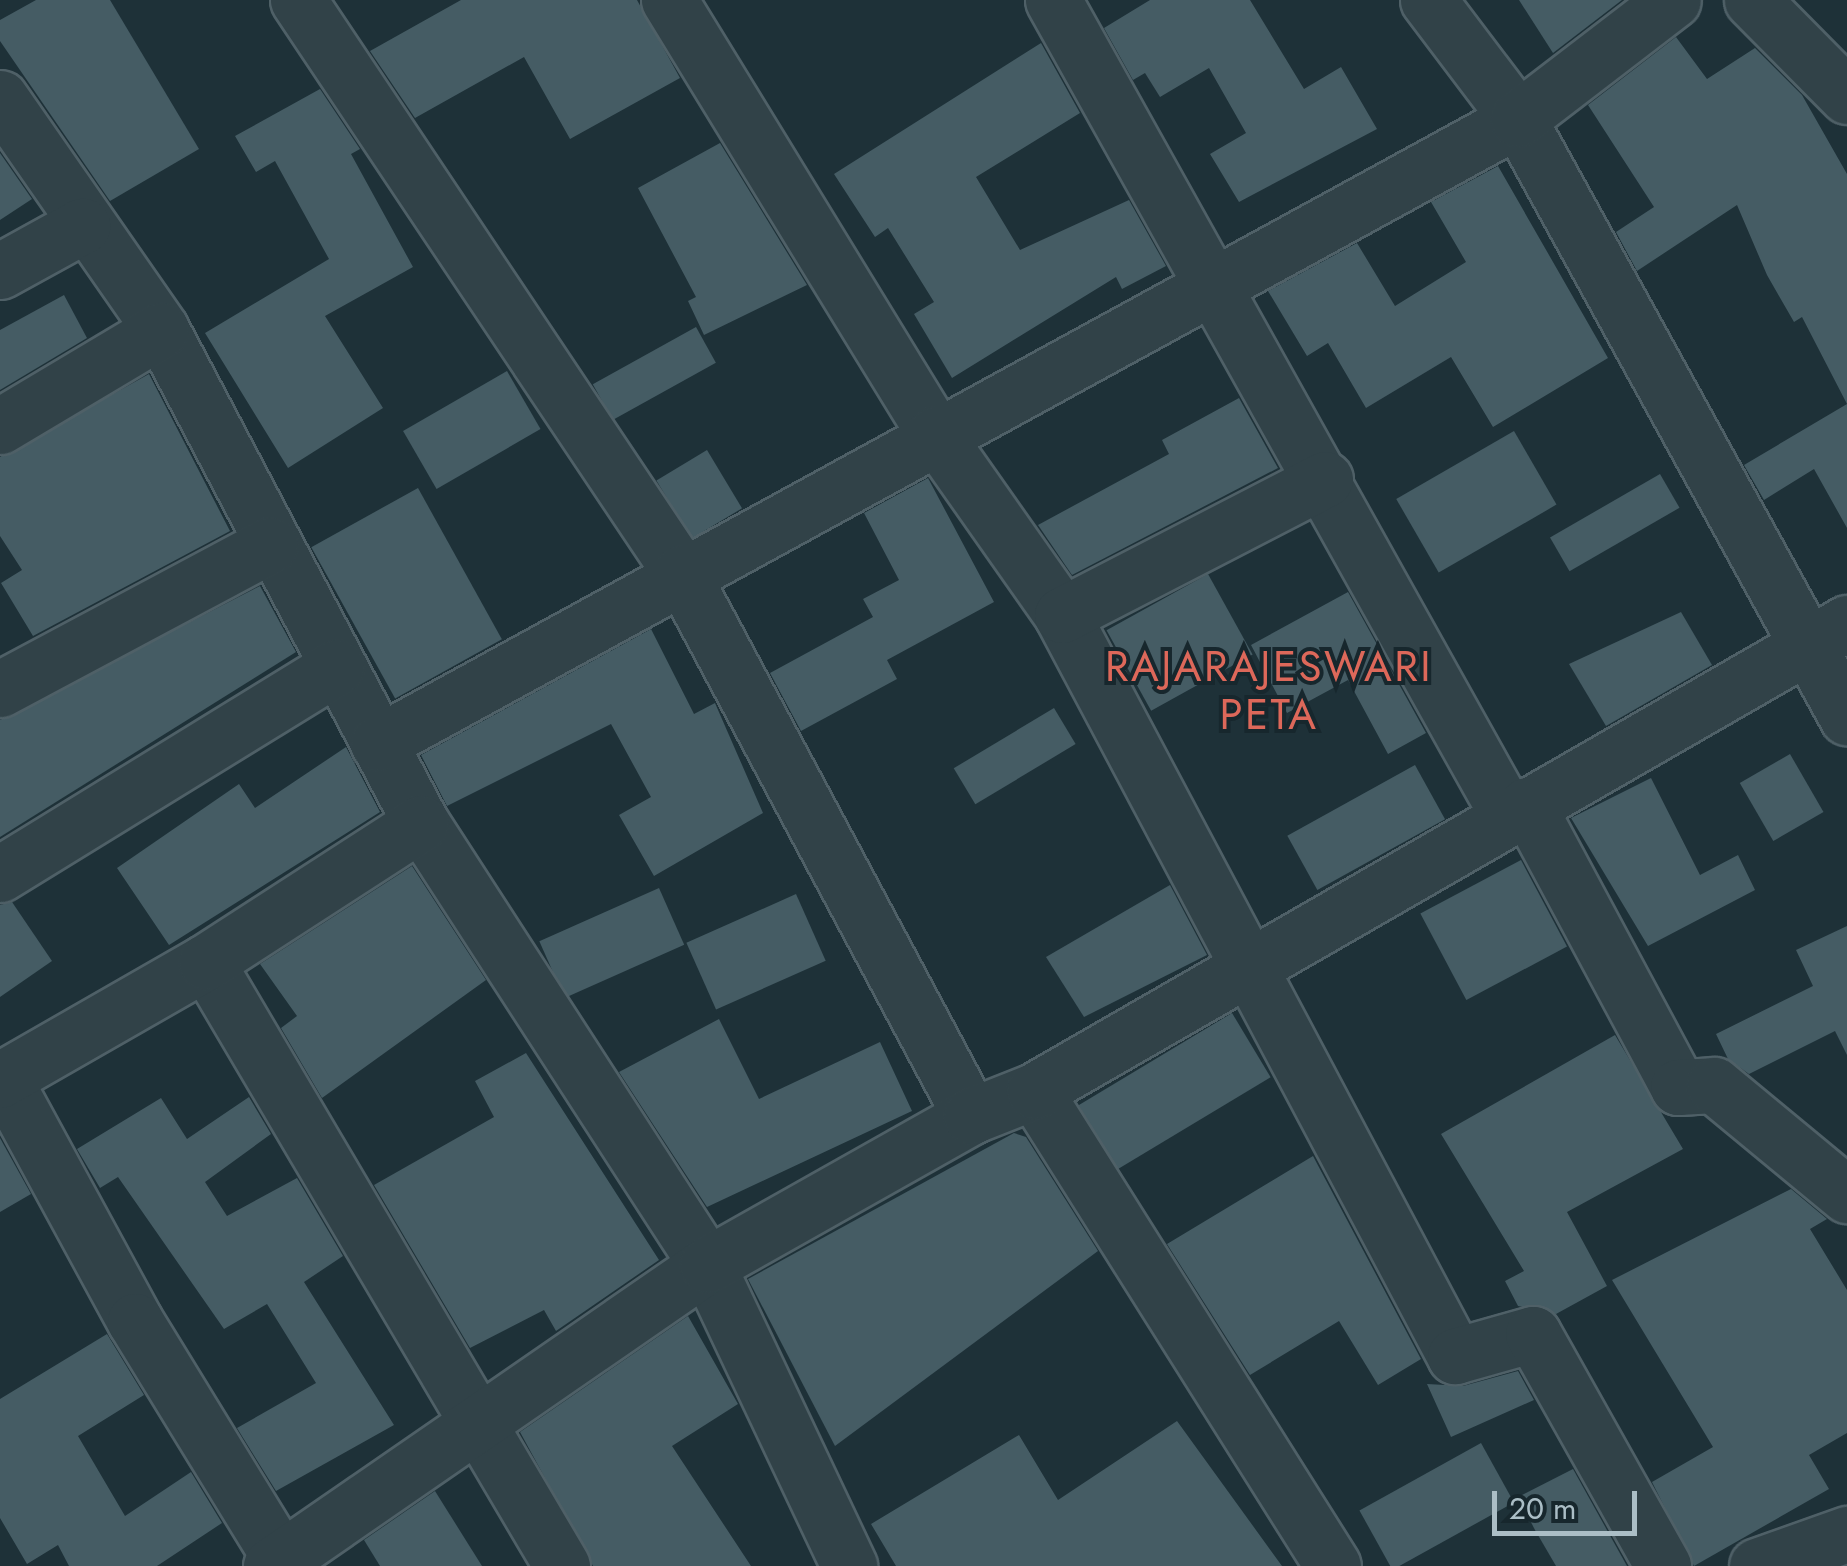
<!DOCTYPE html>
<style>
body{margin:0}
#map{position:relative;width:1847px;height:1566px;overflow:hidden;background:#1e3138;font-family:Jost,sans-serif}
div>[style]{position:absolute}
.building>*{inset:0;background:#455c64;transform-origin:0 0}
.roads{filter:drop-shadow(2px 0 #4f6067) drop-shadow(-2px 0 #4f6067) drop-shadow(0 2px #4f6067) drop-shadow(0 -2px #4f6067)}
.minor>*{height:55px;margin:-27.5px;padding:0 27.5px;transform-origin:27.5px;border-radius:27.5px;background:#314248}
span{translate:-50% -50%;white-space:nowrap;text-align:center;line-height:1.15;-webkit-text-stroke:8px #17272d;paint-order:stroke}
.neighbourhood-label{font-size:42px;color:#dd685a;letter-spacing:2.5px}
.scale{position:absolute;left:1492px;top:1491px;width:145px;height:45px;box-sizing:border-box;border:5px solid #abbec6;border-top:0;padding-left:12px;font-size:30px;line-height:35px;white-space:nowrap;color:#abbec6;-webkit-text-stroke:8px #17272d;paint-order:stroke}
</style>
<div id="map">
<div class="building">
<i style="clip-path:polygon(36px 0,110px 0,199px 149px,110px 201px,0 41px,0 20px)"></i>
<i style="clip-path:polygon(461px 0,637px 0,680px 78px,570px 139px,524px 57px,415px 118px,370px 51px)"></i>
<i style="clip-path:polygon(1150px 0,1250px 0,1304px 89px,1341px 67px,1377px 129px,1239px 202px,1210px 154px,1246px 133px,1209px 68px,1160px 97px,1145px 73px,1133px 80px,1104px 28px)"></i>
<i style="clip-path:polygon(1519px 0,1622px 0,1553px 53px)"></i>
<i style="clip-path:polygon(1676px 37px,1707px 79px,1755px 48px,1802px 95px,1847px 174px,1847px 404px,1802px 317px,1794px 322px,1767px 275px,1737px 205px,1637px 271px,1616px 232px,1654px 207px,1588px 105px)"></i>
<i style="clip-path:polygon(1041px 43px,1080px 113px,976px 177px,1020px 250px,1129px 200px,1166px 266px,1122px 289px,1116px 277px,952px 378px,914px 314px,934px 302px,888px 228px,875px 237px,834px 174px)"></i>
<i style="clip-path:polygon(320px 89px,360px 149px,351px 154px,413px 267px,325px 316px,383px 408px,288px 468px,205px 333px,329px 259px,275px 161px,256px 172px,235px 136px)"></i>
<i style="clip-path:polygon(720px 143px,807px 285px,704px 335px,688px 301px,696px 297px,638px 188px)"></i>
<i style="clip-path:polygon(0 153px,32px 199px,0 220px)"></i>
<i style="clip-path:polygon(1498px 166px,1608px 358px,1493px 427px,1451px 357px,1366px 408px,1328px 343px,1307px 356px,1268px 291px,1357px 243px,1395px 306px,1466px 262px,1431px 202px)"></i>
<i style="clip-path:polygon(64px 295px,87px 338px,0 390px,0 330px)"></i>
<i style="left:696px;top:327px;width:41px;height:118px;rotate:61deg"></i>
<i style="left:507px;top:371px;width:67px;height:120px;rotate:60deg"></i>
<i style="clip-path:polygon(149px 374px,230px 531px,33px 636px,1px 583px,22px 570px,0 536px,0 457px)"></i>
<i style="clip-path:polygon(1239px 398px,1278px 468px,1072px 575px,1038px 525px,1169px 454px,1162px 440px)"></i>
<i style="clip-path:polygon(1847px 404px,1847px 528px,1814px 469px,1764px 500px,1744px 465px)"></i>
<i style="left:1514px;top:431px;width:85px;height:136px;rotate:60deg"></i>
<i style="left:707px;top:450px;width:68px;height:59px;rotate:59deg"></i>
<i style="left:1660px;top:474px;width:39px;height:127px;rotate:60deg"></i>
<i style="clip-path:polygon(928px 478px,994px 602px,887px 660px,897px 679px,801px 731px,770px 673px,873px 617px,863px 599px,899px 580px,864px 513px)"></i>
<i style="left:418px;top:488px;width:173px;height:122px;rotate:61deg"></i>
<i style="left:1208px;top:574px;width:92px;height:116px;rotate:61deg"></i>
<i style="clip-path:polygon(260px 586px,296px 652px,0 837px,0 720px)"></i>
<i style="clip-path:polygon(1348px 592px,1426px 733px,1388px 754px,1348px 680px,1287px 713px,1251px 645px)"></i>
<i style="clip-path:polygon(1681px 612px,1712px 665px,1606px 726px,1569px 664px)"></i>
<i style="clip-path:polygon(651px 629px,694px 714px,715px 703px,763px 813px,654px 876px,619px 815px,651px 797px,611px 724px,447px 806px,421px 755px)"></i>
<i style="left:1054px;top:708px;width:42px;height:117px;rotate:59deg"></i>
<i style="clip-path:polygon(346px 747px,380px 812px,169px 945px,117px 868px,239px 784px,255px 808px)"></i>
<i style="left:1790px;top:754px;width:67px;height:58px;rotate:60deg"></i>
<i style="left:1415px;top:765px;width:62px;height:146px;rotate:61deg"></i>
<i style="clip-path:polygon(1651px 778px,1700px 875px,1738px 855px,1755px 890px,1648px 946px,1571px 818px)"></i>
<i style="left:1521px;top:860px;width:98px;height:114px;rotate:62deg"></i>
<i style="clip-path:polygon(412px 866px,486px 980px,322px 1098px,281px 1028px,297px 1016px,260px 964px)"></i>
<i style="clip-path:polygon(1170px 885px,1207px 955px,1084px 1017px,1046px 957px)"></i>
<i style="left:659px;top:888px;width:62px;height:131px;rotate:66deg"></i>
<i style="left:796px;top:894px;width:73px;height:120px;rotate:66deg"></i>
<i style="clip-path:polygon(12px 902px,52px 961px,0 997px,0 905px)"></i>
<i style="clip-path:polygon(1847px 926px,1847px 1055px,1835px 1031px,1749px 1074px,1728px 1059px,1716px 1034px,1813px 986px,1796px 950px)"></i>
<i style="left:1232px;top:1013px;width:75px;height:179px;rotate:59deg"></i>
<i style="clip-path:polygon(719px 1019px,759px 1099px,880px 1042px,912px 1111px,707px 1207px,619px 1072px)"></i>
<i style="clip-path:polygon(1615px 1035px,1683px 1149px,1567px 1212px,1607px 1286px,1556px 1314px,1518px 1306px,1505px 1281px,1524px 1271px,1441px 1134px)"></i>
<i style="clip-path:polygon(526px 1053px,659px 1260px,556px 1331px,544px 1310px,470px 1348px,374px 1185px,494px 1117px,475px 1081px)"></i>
<i style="clip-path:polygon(249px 1097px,271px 1134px,205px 1182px,227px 1216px,297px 1178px,343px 1256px,304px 1282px,394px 1425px,276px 1491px,237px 1428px,316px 1383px,267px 1304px,224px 1329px,118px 1177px,100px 1188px,77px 1149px,161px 1098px,187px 1139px)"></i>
<i style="clip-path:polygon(1014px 1133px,1026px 1137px,1098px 1251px,835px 1446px,748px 1279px)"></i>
<i style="clip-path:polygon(0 1138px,31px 1194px,0 1212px)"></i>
<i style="clip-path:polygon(1313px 1156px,1421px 1359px,1378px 1385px,1339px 1321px,1250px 1375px,1167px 1244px)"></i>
<i style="clip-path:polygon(1791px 1189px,1827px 1219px,1810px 1229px,1847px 1290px,1847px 1433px,1809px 1455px,1829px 1489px,1694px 1566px,1652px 1482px,1713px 1447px,1612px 1280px)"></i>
<i style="clip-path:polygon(688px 1316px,738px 1404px,672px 1446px,751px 1566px,593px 1566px,520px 1432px)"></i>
<i style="clip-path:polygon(107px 1334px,144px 1395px,78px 1436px,125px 1516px,191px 1472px,222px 1523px,157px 1566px,69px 1566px,58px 1545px,27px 1564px,0 1518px,0 1399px)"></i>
<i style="clip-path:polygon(1518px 1371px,1534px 1400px,1451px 1437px,1427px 1384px,1463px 1386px)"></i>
<i style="clip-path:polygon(1177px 1421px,1282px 1566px,896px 1566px,871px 1524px,1019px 1435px,1058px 1500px)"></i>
<i style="left:1481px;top:1443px;width:68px;height:139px;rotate:61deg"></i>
<i style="clip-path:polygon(1573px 1469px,1627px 1566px,1556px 1566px,1535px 1530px,1518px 1497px)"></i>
<i style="clip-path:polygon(435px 1491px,482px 1566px,380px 1566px,364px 1540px)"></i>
</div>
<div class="roads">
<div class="minor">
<i style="left:298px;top:0;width:689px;rotate:56.24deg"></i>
<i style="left:681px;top:573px;width:616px;rotate:61.89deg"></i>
<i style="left:669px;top:0;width:509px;rotate:58.5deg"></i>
<i style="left:935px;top:434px;width:221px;rotate:54.9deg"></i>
<i style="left:1062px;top:615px;width:839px;rotate:62.06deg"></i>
<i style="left:1455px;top:1356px;width:81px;rotate:-15.8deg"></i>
<i style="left:1533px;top:1334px;width:266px;rotate:60.7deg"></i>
<i style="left:1053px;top:0;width:933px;rotate:60.83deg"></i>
<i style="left:1428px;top:0;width:149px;rotate:52.9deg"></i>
<i style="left:1518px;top:119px;width:683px;rotate:61.18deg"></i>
<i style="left:1752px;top:0;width:135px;rotate:45.3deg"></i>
<i style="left:0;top:98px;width:282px;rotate:55.2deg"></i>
<i style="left:161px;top:330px;width:557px;rotate:62.19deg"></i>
<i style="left:421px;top:823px;width:526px;rotate:57.09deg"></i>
<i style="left:707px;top:1265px;width:333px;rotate:64.7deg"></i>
<i style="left:0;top:271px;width:94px;rotate:-28.8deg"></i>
<i style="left:0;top:426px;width:187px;rotate:-30.8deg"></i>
<i style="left:1062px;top:615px;width:296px;rotate:-27.3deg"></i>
<i style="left:0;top:689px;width:306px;rotate:-28.1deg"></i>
<i style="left:378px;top:743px;width:1300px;rotate:-28.69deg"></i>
<i style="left:1518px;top:119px;width:195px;rotate:-37.5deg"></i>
<i style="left:1527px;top:805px;width:320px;rotate:61.8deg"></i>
<i style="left:1678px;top:1087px;width:36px;rotate:-3deg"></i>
<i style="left:1714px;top:1085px;width:173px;rotate:39.6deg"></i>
<i style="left:0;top:874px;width:395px;rotate:-31.6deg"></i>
<i style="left:206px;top:962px;width:701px;rotate:59.48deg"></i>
<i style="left:3px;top:1078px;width:277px;rotate:61.5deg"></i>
<i style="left:135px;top:1321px;width:279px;rotate:58.5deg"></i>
<i style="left:0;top:1080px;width:237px;rotate:-29.8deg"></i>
<i style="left:206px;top:962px;width:256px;rotate:-32.9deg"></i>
<i style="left:1034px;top:1091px;width:561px;rotate:57.81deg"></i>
<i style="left:271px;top:1566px;width:530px;rotate:-34.62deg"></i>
<i style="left:707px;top:1265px;width:303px;rotate:-29.4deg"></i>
<i style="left:971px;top:1116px;width:68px;rotate:-21.6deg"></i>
<i style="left:1034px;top:1091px;width:938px;rotate:-29.93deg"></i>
<i style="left:1757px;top:1566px;width:96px;rotate:-19.6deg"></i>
</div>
</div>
<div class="neighbourhood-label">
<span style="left:1269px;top:691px">RAJARAJESWARI<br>PETA</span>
</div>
<div class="scale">20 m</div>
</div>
